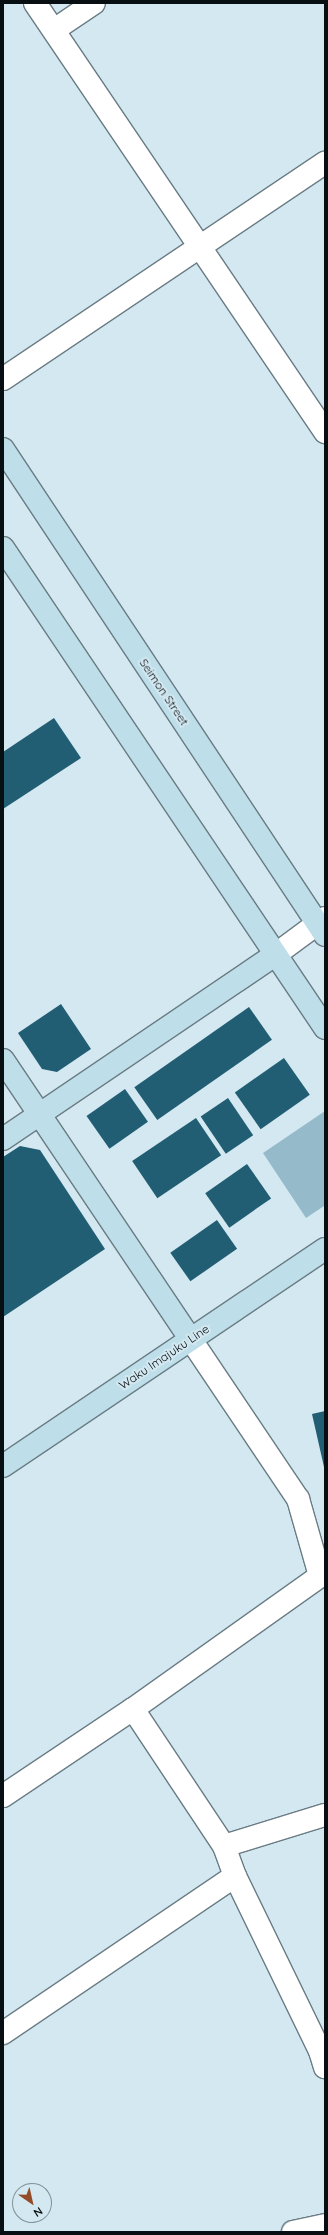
<!DOCTYPE html>
<style>
body{margin:0}
#map{position:relative;width:328px;height:2235px;overflow:hidden;background:#d4e8f1;font-family:Quicksand,sans-serif}
div>[style]{position:absolute}
.green>*{inset:0;background:#95bbcb}
.building>*{inset:0;background:#215e74;transform-origin:0 0}
.roads{filter:drop-shadow(1px 0 #6a7c84) drop-shadow(-1px 0 #6a7c84) drop-shadow(0 1px #6a7c84) drop-shadow(0 -1px #6a7c84)}
.street>*{height:22px;margin:-11px;padding:0 11px;transform-origin:11px;border-radius:11px;background:#fff}
.secondary>*{height:22px;margin:-11px;padding:0 11px;transform-origin:11px;border-radius:11px;background:#bedfe9}
span{translate:-50% -50%;white-space:nowrap;text-align:center;line-height:1.15;-webkit-text-stroke:4px #d4e8f1;paint-order:stroke}
.street-label{font-size:12px;color:#080f12}
.frame{position:absolute;inset:0;border:4px solid #080f12;pointer-events:none}
.north{position:absolute;left:12px;top:2183px;width:40px;height:40px;box-sizing:border-box;background:#d4e8f1;border:1px solid #829198;border-radius:50%;rotate:146deg;font-size:11px;font-weight:700;line-height:16px;text-align:center;color:#080f12}
.north::after{content:'';display:block;margin:auto;width:14px;height:18px;background:#934b28;clip-path:polygon(50% 0,100% 100%,50% 72%,0 100%)}
</style>
<div id="map">
<div class="green">
<i style="clip-path:polygon(325px 1111px,324px 1206px,306px 1218px,263px 1153px)"></i>
</div>
<div class="building">
<i style="clip-path:polygon(54px 718px,81px 758px,3px 809px,3px 752px)"></i>
<i style="clip-path:polygon(61px 1004px,91px 1049px,57px 1072px,42px 1069px,18px 1033px)"></i>
<i style="left:249px;top:1007px;width:40px;height:140px;rotate:55deg"></i>
<i style="left:284px;top:1058px;width:45px;height:60px;rotate:55deg"></i>
<i style="left:125px;top:1089px;width:40px;height:47px;rotate:55deg"></i>
<i style="left:228px;top:1098px;width:45px;height:33px;rotate:56deg"></i>
<i style="left:196px;top:1118px;width:45px;height:77px;rotate:56deg"></i>
<i style="clip-path:polygon(20px 1146px,40px 1150px,105px 1249px,3px 1317px,3px 1157px)"></i>
<i style="left:247px;top:1164px;width:42px;height:51px;rotate:55deg"></i>
<i style="left:217px;top:1220px;width:35px;height:57px;rotate:55deg"></i>
<i style="clip-path:polygon(325px 1411px,325px 1467px,324px 1467px,312px 1414px)"></i>
</div>
<div class="roads">
<div class="street">
<i style="left:35px;top:3px;width:518px;rotate:55.94deg"></i>
<i style="left:54px;top:30px;width:48px;rotate:-34deg"></i>
<i style="left:3px;top:379px;width:388px;rotate:-33.9deg"></i>
<i style="left:275px;top:955px;width:62px;rotate:-36.5deg"></i>
<i style="left:133px;top:1709px;width:164px;rotate:56.4deg"></i>
<i style="left:224px;top:1846px;width:32px;rotate:70deg"></i>
<i style="left:235px;top:1876px;width:195px;rotate:64.1deg"></i>
<i style="left:320px;top:2051px;width:17px;rotate:73deg"></i>
<i style="left:3px;top:1796px;width:156px;rotate:-33.8deg"></i>
<i style="left:133px;top:1709px;width:229px;rotate:-35.4deg"></i>
<i style="left:320px;top:1576px;width:80px;rotate:-105.9deg"></i>
<i style="left:298px;top:1499px;width:194px;rotate:-123.9deg"></i>
<i style="left:224px;top:1846px;width:106px;rotate:-17.1deg"></i>
<i style="left:3px;top:2033px;width:280px;rotate:-34.1deg"></i>
<i style="left:293px;top:2232px;width:33px;rotate:-12deg"></i>
</div>
<div class="secondary">
<i style="left:3px;top:449px;width:583px;rotate:56.47deg"></i>
<i style="left:3px;top:548px;width:578px;rotate:56.14deg"></i>
<i style="left:3px;top:1060px;width:335px;rotate:56.1deg"></i>
<i style="left:3px;top:1139px;width:328px;rotate:-34.1deg"></i>
<i style="left:3px;top:1466px;width:388px;rotate:-34deg"></i>
</div>
</div>
<div class="street-label">
<span style="left:164px;top:692px;rotate:56deg">Seimon Street</span>
<span style="left:164px;top:1357px;rotate:-34deg">Waku Imajuku Line</span>
</div>
<div class="frame"></div>
<div class="north">N</div>
</div>
